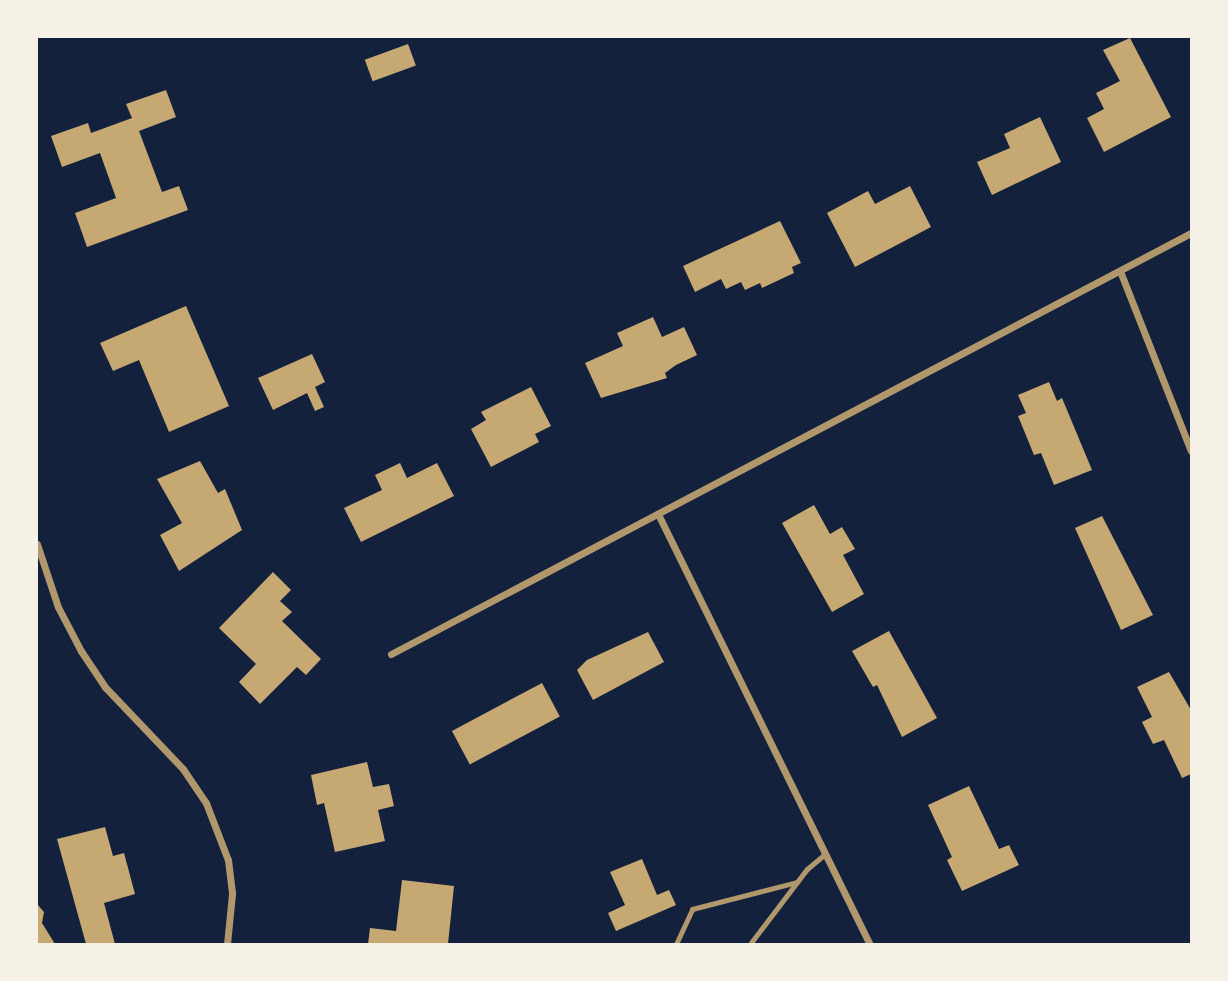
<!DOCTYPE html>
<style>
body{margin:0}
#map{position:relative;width:1228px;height:981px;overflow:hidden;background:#14213d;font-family:Cabin,sans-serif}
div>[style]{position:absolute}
.building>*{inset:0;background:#c6a872;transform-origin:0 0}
.service>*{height:5px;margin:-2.5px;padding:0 2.5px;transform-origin:2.5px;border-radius:2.5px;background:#b1986c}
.minor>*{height:7px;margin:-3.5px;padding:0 3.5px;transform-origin:3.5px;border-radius:3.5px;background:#b1986c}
span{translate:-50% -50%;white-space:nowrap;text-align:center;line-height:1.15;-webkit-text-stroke:7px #f6f1e7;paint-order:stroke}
.frame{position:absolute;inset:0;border:38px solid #f6f1e7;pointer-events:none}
</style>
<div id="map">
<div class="building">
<i style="clip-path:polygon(1130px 38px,1171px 117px,1104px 152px,1087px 118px,1104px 109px,1096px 93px,1120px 81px,1103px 50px)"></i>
<i style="left:408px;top:44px;width:23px;height:46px;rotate:70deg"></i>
<i style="clip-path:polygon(166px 90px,176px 117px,139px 131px,162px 192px,179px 186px,188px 210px,87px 247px,75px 213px,116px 198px,100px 153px,62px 167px,51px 136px,88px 123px,91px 133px,132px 118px,126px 104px)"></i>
<i style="clip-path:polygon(1040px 117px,1061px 162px,992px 195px,977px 162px,1010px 148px,1004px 134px)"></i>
<i style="clip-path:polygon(910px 186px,931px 227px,855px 267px,827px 213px,868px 191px,875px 204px)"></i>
<i style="clip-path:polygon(780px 221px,801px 263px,792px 267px,794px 273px,762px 288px,760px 283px,745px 290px,741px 282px,726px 289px,721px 279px,695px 292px,683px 266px)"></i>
<i style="clip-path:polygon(186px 306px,229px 406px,169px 432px,139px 360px,113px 371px,100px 343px)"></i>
<i style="clip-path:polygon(653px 317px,662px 337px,684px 327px,697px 355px,676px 365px,665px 373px,667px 378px,601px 398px,585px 363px,623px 346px,617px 333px)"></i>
<i style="clip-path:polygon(312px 354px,325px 382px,315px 387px,324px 407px,315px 411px,307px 393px,273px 410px,258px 378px)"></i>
<i style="clip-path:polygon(1049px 382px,1057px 401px,1062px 398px,1092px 470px,1054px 485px,1041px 453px,1034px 455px,1018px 416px,1026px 413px,1018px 395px)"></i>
<i style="clip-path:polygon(531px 387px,551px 426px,535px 434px,539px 442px,491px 467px,471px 429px,486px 420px,481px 412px)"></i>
<i style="clip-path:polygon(200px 461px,218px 493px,225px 489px,242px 530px,179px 571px,160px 535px,182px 523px,157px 479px)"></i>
<i style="clip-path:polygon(400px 463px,407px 478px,437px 463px,454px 496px,361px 542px,344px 508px,382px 490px,375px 475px)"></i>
<i style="clip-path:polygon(814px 505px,830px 534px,842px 527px,855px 549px,843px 555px,864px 594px,832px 612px,782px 523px)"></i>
<i style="clip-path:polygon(1102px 516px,1153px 615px,1121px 630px,1075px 528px)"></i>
<i style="clip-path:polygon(273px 572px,291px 590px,280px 601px,292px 612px,282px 621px,321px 659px,306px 675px,297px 667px,260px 704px,239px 682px,256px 664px,219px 628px)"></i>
<i style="clip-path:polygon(889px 631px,937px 718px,902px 737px,877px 685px,873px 687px,852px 651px)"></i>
<i style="clip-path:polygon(648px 632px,664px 662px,593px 700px,577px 670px,587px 660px)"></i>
<i style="clip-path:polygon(1169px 672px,1191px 710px,1191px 774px,1182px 778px,1164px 740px,1153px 744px,1142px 722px,1152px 717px,1137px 687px)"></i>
<i style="left:542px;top:683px;width:38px;height:102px;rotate:62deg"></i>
<i style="clip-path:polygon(367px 762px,373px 787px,389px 784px,394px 806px,378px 810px,385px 841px,335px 852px,324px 803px,317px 805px,311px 775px)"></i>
<i style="clip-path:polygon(969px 786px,999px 849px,1009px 845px,1019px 865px,962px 891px,947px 860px,952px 857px,928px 805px)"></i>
<i style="clip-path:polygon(105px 827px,113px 856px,124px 853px,135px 894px,104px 903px,115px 944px,86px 944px,57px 839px)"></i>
<i style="clip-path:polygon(642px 859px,657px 895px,669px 890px,676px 905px,616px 931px,608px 913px,625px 905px,610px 872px)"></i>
<i style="clip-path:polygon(402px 880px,454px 886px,448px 944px,368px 944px,370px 928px,396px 931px)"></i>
<i style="clip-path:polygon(37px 904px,44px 912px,42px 923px,55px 944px,37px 944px)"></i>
</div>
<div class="service">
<i style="left:676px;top:944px;width:38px;rotate:-65deg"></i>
<i style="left:692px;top:909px;width:108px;rotate:-14.4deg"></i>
<i style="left:750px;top:944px;width:94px;rotate:-52.8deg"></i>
<i style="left:807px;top:869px;width:23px;rotate:-40deg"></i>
</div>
<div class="minor">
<i style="left:1120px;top:271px;width:193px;rotate:68.5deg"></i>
<i style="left:658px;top:514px;width:479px;rotate:63.8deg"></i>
<i style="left:37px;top:544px;width:66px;rotate:71.6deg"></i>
<i style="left:58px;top:607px;width:50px;rotate:62.4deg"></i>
<i style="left:81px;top:651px;width:43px;rotate:56.3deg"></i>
<i style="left:105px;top:687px;width:113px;rotate:46.4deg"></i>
<i style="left:183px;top:769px;width:41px;rotate:55.9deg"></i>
<i style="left:206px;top:803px;width:61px;rotate:68.9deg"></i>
<i style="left:228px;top:860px;width:34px;rotate:83deg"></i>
<i style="left:232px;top:894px;width:50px;rotate:95.7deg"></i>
<i style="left:391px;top:654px;width:904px;rotate:-27.76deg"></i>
</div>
<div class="frame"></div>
</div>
